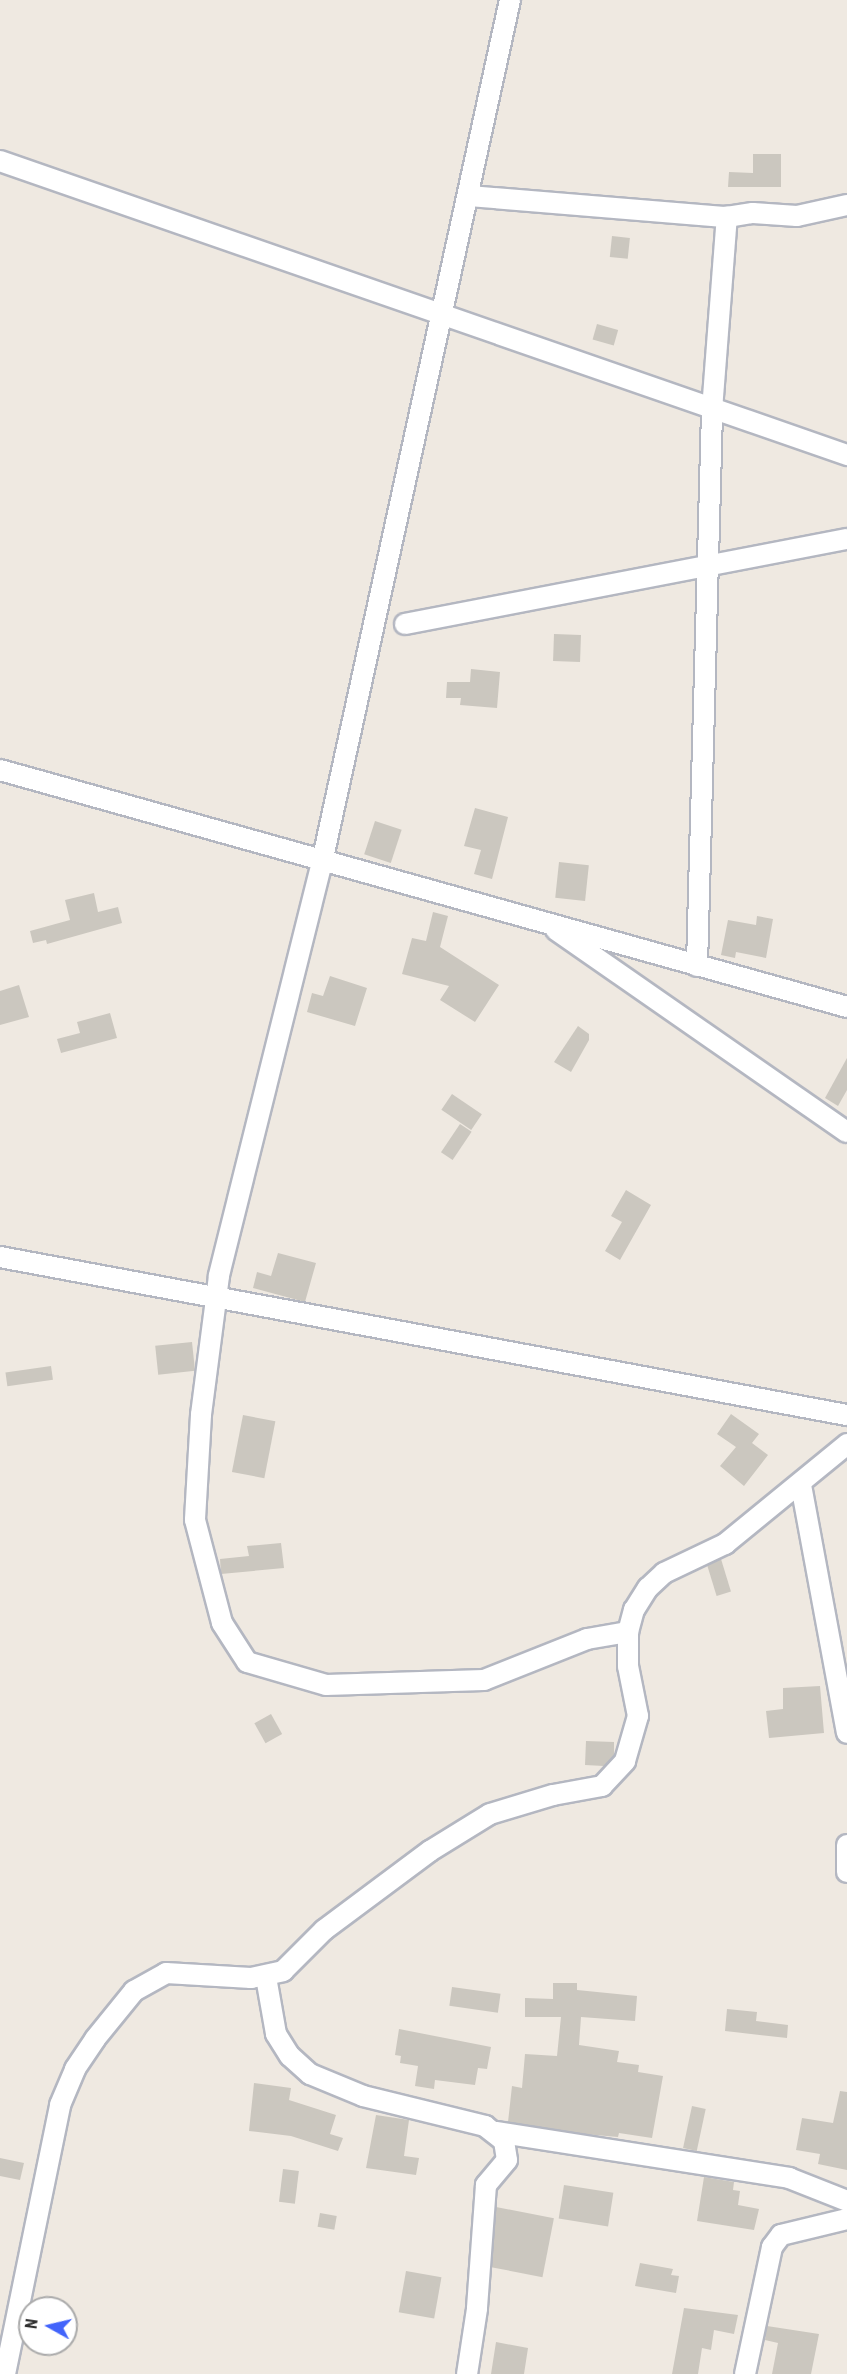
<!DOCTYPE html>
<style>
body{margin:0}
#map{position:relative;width:847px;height:2374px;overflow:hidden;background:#efe9e1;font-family:"Roboto Condensed",sans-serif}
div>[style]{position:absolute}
.building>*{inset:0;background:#cbc7bf;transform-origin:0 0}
.roads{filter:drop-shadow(2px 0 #b4b7c1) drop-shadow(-2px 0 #b4b7c1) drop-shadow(0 2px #b4b7c1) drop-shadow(0 -2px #b4b7c1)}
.minor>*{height:20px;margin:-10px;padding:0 10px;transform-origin:10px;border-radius:10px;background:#fff}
span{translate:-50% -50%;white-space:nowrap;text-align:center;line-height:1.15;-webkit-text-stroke:5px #fff;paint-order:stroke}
.north{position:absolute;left:18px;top:2296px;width:60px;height:60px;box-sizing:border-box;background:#fff;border:2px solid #ababab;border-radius:50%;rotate:278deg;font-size:16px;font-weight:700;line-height:24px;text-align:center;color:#2e2e2e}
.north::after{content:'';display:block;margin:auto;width:21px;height:27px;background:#4264fb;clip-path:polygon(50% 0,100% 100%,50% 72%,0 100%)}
</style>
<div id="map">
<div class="building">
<i style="clip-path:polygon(753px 154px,781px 154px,781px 187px,728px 187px,729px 172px,753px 173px)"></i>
<i style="left:612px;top:236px;width:18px;height:21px;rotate:6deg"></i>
<i style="left:597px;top:324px;width:22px;height:16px;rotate:16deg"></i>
<i style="left:554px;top:634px;width:27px;height:27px;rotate:2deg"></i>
<i style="clip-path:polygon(471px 669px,500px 672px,497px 708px,460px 705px,461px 698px,446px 698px,447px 682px,470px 682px)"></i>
<i style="clip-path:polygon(475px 808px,508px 817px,492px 879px,474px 874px,481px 850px,464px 846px)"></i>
<i style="left:375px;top:821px;width:28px;height:35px;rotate:18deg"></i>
<i style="left:559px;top:862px;width:30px;height:36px;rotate:6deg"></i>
<i style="clip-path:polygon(94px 893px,98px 912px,118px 907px,122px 923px,47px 944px,46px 940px,33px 943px,30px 931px,70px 920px,65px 900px)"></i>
<i style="clip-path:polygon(433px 912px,448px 916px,440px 947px,499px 985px,475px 1022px,440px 1000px,449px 986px,402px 974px,412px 938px,426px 941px)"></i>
<i style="clip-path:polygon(757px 916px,773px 919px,766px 958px,736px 952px,735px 958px,721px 955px,728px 920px,756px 925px)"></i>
<i style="clip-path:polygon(330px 976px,367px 988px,355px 1026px,307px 1012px,312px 993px,323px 996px)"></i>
<i style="clip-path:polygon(19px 985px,29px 1017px,0 1025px,0 991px)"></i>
<i style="clip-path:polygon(110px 1013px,117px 1038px,61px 1053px,57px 1039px,80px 1033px,77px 1022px)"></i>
<i style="clip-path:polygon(578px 1026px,589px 1034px,589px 1040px,571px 1072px,554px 1062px)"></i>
<i style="clip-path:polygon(847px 1058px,847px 1090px,838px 1106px,825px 1098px)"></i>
<i style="left:452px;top:1094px;width:36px;height:19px;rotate:34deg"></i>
<i style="left:460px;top:1124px;width:14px;height:34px;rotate:34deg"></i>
<i style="clip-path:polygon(626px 1190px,651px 1205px,620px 1260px,605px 1251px,622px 1222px,611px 1216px)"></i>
<i style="clip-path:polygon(278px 1253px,316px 1263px,305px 1302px,253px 1288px,257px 1272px,271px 1276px)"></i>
<i style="left:192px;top:1342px;width:29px;height:37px;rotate:84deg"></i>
<i style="left:51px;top:1366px;width:14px;height:46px;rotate:82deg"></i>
<i style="clip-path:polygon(731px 1414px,759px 1434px,752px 1443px,768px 1455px,744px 1486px,720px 1466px,736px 1447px,717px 1434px)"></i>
<i style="left:243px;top:1415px;width:33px;height:58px;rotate:11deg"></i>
<i style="clip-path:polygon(281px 1543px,284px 1568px,221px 1574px,220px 1559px,249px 1556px,247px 1546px)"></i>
<i style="left:721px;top:1559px;width:34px;height:15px;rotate:73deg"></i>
<i style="clip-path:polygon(820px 1686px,824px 1733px,769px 1738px,766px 1711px,783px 1709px,783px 1688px)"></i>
<i style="left:271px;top:1714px;width:23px;height:19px;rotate:61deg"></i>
<i style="clip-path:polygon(586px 1741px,614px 1742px,614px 1756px,604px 1766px,585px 1765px)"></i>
<i style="clip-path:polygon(553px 1983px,577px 1983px,577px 1990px,637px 1996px,635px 2021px,581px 2017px,579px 2045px,619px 2051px,617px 2062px,639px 2065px,638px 2072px,663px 2076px,652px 2138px,619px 2133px,618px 2137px,584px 2134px,508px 2122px,512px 2086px,522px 2088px,525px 2054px,557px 2056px,561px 2017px,525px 2017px,525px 1998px,553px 1999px)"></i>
<i style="left:452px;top:1987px;width:49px;height:19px;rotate:8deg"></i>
<i style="clip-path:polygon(727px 2009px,757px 2012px,756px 2021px,788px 2025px,787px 2038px,725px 2031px)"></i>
<i style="clip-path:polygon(399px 2029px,491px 2047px,487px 2069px,478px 2068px,475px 2085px,435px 2080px,434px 2089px,415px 2086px,418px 2066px,400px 2063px,401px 2056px,395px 2055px)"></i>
<i style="clip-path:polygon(254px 2083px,291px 2088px,289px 2100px,336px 2115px,330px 2134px,343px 2138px,338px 2151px,291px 2136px,249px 2131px)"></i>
<i style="clip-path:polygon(840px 2091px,847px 2092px,847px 2170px,818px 2164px,820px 2154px,796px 2150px,802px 2118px,833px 2123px)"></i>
<i style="left:692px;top:2106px;width:14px;height:43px;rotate:12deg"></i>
<i style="clip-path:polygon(376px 2115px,409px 2120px,404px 2156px,419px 2158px,416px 2175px,366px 2168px)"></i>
<i style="clip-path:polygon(0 2158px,24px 2163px,20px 2180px,0 2176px)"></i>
<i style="left:283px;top:2169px;width:16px;height:33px;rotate:7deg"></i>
<i style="clip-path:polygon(704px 2177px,734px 2182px,733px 2190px,740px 2191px,738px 2205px,759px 2209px,754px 2230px,697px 2221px)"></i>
<i style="left:564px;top:2185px;width:50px;height:34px;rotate:9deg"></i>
<i style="left:496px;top:2207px;width:59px;height:60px;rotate:11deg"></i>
<i style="left:320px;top:2213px;width:17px;height:14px;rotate:10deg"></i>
<i style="clip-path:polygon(640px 2263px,673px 2269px,671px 2275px,679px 2276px,676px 2293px,635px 2286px)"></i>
<i style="left:406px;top:2271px;width:36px;height:42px;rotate:10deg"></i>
<i style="clip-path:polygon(684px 2308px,738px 2315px,734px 2334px,714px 2330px,711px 2350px,702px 2348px,698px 2374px,672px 2374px)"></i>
<i style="clip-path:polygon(767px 2326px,819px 2334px,811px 2374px,772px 2374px,778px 2343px,765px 2340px)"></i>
<i style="clip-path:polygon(496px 2342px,528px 2348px,524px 2374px,491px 2374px)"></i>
</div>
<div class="roads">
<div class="minor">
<i style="left:510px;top:0;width:882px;rotate:102.3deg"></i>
<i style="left:322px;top:862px;width:427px;rotate:104deg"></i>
<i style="left:219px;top:1276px;width:140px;rotate:97.4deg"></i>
<i style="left:201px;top:1415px;width:105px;rotate:93.3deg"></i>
<i style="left:195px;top:1520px;width:106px;rotate:75.3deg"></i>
<i style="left:222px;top:1623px;width:46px;rotate:57.3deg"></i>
<i style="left:247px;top:1662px;width:82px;rotate:16.2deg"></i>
<i style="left:326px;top:1685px;width:158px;rotate:-1.8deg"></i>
<i style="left:484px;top:1680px;width:111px;rotate:-21.7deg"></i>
<i style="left:587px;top:1639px;width:42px;rotate:-9.7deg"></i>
<i style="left:0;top:161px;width:897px;rotate:19.14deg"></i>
<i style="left:469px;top:196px;width:259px;rotate:4.7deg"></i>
<i style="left:727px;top:217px;width:26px;rotate:-9deg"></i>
<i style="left:753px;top:213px;width:44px;rotate:3.9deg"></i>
<i style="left:797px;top:216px;width:51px;rotate:-12.4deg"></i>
<i style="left:405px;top:624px;width:450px;rotate:-10.9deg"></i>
<i style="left:0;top:770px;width:880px;rotate:15.63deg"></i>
<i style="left:556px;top:930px;width:354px;rotate:34.8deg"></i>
<i style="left:697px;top:966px;width:556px;rotate:-88.45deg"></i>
<i style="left:712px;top:410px;width:194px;rotate:-85.6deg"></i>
<i style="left:0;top:1257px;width:862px;rotate:10.57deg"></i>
<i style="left:801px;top:1485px;width:252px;rotate:79.5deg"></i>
<i style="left:847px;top:1845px;width:27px;rotate:90deg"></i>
<i style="left:266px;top:1977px;width:58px;rotate:80deg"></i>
<i style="left:276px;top:2034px;width:26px;rotate:58deg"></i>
<i style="left:290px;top:2056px;width:27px;rotate:42deg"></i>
<i style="left:310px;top:2074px;width:57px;rotate:22.5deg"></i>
<i style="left:363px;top:2096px;width:126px;rotate:13.8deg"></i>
<i style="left:485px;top:2126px;width:24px;rotate:38deg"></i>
<i style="left:504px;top:2141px;width:19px;rotate:81deg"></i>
<i style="left:507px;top:2160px;width:33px;rotate:130deg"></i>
<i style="left:486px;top:2185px;width:124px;rotate:94.2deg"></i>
<i style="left:477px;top:2309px;width:66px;rotate:98.7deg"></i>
<i style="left:496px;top:2132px;width:297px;rotate:8.9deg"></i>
<i style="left:789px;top:2178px;width:62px;rotate:21.6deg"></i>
<i style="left:5px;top:2374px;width:275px;rotate:-78.4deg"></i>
<i style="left:60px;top:2105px;width:39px;rotate:-67deg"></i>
<i style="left:75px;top:2069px;width:36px;rotate:-56deg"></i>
<i style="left:95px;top:2039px;width:62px;rotate:-50.9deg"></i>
<i style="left:134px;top:1991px;width:37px;rotate:-29deg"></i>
<i style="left:166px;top:1973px;width:85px;rotate:3.4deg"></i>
<i style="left:251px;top:1978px;width:33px;rotate:-12deg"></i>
<i style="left:283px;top:1971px;width:58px;rotate:-45deg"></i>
<i style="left:324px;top:1930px;width:132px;rotate:-36.7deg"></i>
<i style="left:430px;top:1851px;width:70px;rotate:-31.7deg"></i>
<i style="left:490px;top:1814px;width:66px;rotate:-16.8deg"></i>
<i style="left:553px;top:1795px;width:50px;rotate:-10.4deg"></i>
<i style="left:602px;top:1786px;width:34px;rotate:-47deg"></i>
<i style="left:625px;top:1761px;width:47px;rotate:-73.9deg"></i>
<i style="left:638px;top:1716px;width:51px;rotate:-101.3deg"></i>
<i style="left:628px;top:1666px;width:34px;rotate:-90deg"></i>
<i style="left:628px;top:1632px;width:23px;rotate:-75deg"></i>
<i style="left:634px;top:1610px;width:26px;rotate:-58deg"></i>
<i style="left:648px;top:1588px;width:22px;rotate:-43deg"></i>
<i style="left:664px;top:1573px;width:68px;rotate:-25.4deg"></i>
<i style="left:725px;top:1544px;width:158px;rotate:-39.3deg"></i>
<i style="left:745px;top:2374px;width:130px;rotate:-78deg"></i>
<i style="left:772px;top:2247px;width:15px;rotate:-53deg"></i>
<i style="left:781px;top:2235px;width:68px;rotate:-13.6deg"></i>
</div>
</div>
<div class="north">N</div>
</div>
